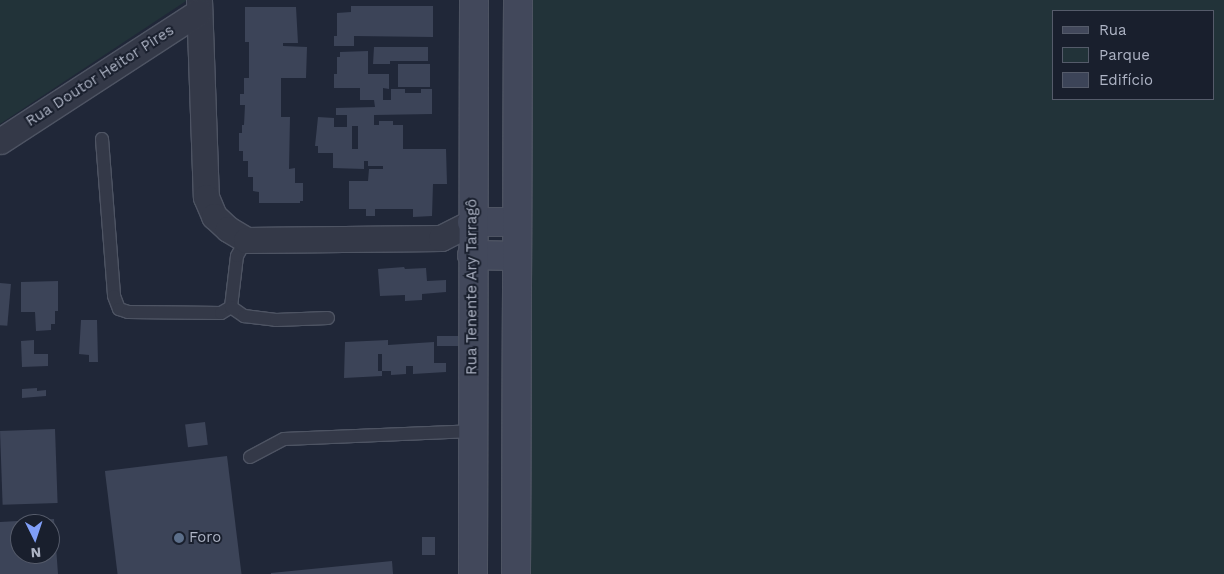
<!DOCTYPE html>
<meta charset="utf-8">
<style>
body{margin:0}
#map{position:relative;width:1224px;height:574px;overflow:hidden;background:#202738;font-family:"Work Sans",sans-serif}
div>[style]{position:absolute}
.green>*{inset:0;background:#223339}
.building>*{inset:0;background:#3c4458;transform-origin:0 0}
.roads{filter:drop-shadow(1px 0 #4e5463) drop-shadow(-1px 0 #4e5463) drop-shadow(0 1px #4e5463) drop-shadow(0 -1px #4e5463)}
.service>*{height:12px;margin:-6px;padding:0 6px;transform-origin:6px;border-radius:6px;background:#343948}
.minor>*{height:25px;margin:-12.5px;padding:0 12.5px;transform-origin:12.5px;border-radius:12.5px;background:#343948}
.secondary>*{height:28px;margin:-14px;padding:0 14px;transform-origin:14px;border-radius:14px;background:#42485b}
.dots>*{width:14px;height:14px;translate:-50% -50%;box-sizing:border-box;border:2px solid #191f2d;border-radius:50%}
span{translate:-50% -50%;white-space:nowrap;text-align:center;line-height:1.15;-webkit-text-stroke:4px #191f2d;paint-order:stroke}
.street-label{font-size:15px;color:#aeb4c5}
.poi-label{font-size:15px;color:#aeb4c5}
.left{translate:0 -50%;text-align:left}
.legend{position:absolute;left:1052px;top:10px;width:162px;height:90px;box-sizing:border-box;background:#191f2d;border:1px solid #555b6a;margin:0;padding:6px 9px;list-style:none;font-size:15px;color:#aeb4c5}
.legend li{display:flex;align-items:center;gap:10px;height:25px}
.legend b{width:25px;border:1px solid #555b6a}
.north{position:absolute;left:10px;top:514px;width:50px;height:50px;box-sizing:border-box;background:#191f2d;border:1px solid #555b6a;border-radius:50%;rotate:176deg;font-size:14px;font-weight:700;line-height:20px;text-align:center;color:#aeb4c5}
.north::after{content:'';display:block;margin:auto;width:18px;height:22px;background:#809ff8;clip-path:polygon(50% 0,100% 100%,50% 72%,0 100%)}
</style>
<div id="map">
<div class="green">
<i style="clip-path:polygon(0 0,186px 0,186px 1px,0 124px)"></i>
<i style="clip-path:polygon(evenodd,510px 0,1224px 0,1224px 574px,507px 574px,510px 0,1053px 11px,1213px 11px,1213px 99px,1053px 99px,1053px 11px)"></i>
</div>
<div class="building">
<i style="clip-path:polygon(351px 6px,433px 6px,433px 37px,354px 36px,354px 46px,334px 46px,334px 36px,337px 36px,337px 13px,351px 12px)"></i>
<i style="clip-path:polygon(245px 7px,296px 7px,298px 43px,283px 43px,283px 46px,307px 47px,306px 78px,281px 78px,281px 117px,290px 117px,289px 169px,295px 168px,295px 183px,303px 183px,303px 201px,300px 201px,300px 203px,259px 203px,259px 192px,253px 191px,253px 177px,248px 177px,248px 161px,243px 161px,243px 151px,239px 151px,239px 133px,242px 133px,242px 125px,244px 125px,245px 105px,240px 105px,240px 94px,244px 94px,244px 78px,249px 78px,249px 42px,245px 42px)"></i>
<i style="clip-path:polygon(374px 47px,428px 47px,428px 61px,390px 61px,390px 64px,373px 64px)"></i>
<i style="clip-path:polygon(evenodd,368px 51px,368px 74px,389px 74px,389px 89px,383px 88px,383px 100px,391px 100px,391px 89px,405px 89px,405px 93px,421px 93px,421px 89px,432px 89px,432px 114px,374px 115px,374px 125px,379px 125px,379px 121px,393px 121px,393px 125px,403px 125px,403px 149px,446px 149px,447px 184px,433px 184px,432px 216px,413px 217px,413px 209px,375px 209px,375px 216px,366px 216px,366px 209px,349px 209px,349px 181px,368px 181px,369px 169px,383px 169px,383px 166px,368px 166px,368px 161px,364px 161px,364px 169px,333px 168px,333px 153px,318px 153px,318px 146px,315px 146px,318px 117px,334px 118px,334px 127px,347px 127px,347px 115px,336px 115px,336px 108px,375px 107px,374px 100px,360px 100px,360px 88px,334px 88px,334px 74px,337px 74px,337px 57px,340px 57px,340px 52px,368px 51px,352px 126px,358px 126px,358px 149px,352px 149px,352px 126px)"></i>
<i style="left:398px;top:64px;width:32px;height:23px"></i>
<i style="clip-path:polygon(404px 267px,405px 269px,426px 268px,427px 281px,446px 280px,446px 292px,422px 294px,422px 300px,405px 301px,405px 295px,380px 296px,378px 269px)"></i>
<i style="clip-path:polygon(58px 281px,58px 311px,55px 311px,55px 324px,51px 324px,51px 330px,36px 331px,35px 312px,21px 312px,21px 282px)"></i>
<i style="left:0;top:283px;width:11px;height:42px;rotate:5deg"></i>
<i style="clip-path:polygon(81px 320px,97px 320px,98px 362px,89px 362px,89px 355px,79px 354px)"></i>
<i style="left:460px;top:336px;width:10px;height:23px;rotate:90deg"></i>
<i style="clip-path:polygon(34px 340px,34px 354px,48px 354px,48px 366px,22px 367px,21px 341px)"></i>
<i style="clip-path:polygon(388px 340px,388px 345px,434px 342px,434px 363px,446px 363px,446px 372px,413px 374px,413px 366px,406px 366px,406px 374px,391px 375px,391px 371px,382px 371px,382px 354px,378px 354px,378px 371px,382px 371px,382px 376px,344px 378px,345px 342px)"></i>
<i style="clip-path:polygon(37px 388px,37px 391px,46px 390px,46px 396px,22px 398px,22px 389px)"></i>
<i style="left:205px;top:422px;width:23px;height:20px;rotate:83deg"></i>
<i style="left:55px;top:429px;width:74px;height:55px;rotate:88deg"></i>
<i style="left:227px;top:456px;width:119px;height:123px;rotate:83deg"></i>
<i style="clip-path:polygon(evenodd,54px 519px,58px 574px,0 574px,0 522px,54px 519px,20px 524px,50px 524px,50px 554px,20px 554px,20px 524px)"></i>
<i style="left:422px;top:537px;width:13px;height:18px"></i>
<i style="clip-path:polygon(392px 561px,393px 574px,271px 574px,271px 573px)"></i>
</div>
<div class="roads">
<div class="service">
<i style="left:102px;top:139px;width:157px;rotate:85.6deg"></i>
<i style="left:114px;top:296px;width:14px;rotate:69deg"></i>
<i style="left:119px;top:309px;width:9px;rotate:18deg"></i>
<i style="left:128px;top:312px;width:93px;rotate:0.6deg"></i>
<i style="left:221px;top:313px;width:12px;rotate:-31deg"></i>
<i style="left:231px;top:307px;width:51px;rotate:-83.3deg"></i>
<i style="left:237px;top:256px;width:18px;rotate:-61deg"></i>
<i style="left:231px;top:307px;width:16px;rotate:35deg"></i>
<i style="left:244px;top:316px;width:32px;rotate:7deg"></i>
<i style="left:276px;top:320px;width:52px;rotate:-2.2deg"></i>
<i style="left:250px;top:457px;width:38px;rotate:-28deg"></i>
<i style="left:284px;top:439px;width:188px;rotate:-2.4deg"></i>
</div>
<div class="minor">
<i style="left:199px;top:0;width:197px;rotate:88deg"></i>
<i style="left:206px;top:197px;width:21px;rotate:67deg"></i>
<i style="left:214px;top:216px;width:19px;rotate:43deg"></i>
<i style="left:228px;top:229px;width:21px;rotate:31deg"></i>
<i style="left:246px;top:240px;width:195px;rotate:-0.6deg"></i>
<i style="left:441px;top:238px;width:35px;rotate:-27deg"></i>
<i style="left:0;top:141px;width:237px;rotate:-33deg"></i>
</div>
<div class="secondary">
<i style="left:472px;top:222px;width:45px"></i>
<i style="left:472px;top:255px;width:45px;rotate:1.3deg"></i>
<i style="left:473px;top:574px;width:574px;rotate:-89.9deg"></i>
<i style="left:516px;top:574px;width:574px;rotate:-89.8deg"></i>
</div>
</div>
<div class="dots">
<i style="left:179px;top:538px;background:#5c6f8a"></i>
</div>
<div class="street-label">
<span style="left:100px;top:76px;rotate:-33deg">Rua Doutor Heitor Pires</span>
<span style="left:472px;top:287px;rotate:-90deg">Rua Tenente Ary Tarragô</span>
</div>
<div class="poi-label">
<span class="left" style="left:189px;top:538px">Foro</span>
</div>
<ul class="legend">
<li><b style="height:6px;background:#42485b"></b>Rua</li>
<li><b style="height:14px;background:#223339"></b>Parque</li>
<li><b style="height:14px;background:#3c4458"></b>Edifício</li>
</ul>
<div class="north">N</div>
</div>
